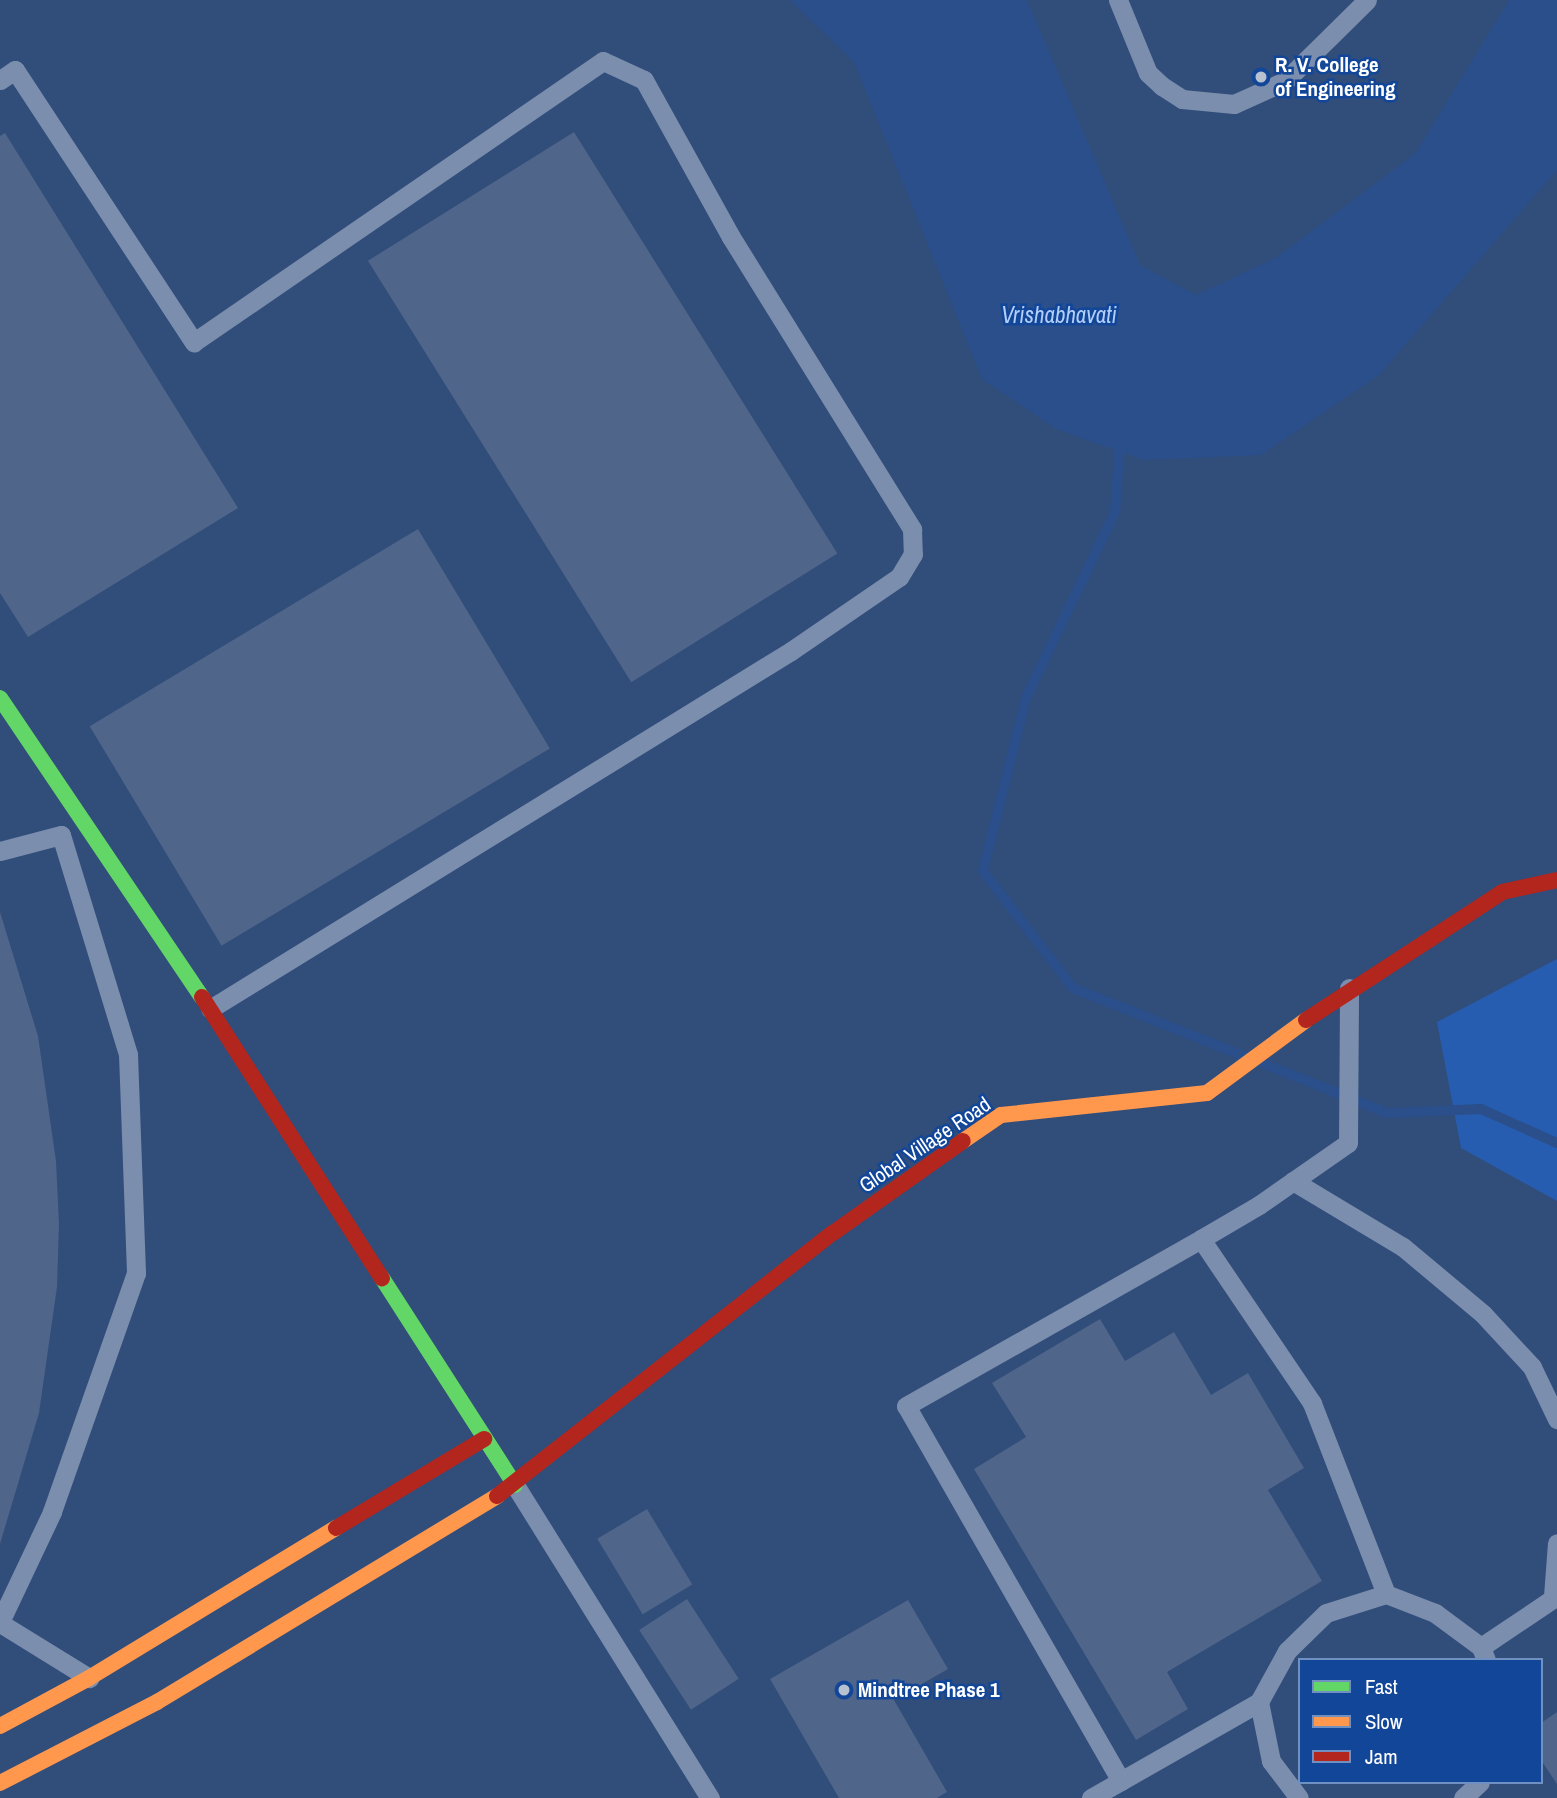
<!DOCTYPE html>
<style>
body{margin:0}
#map{position:relative;width:1557px;height:1798px;overflow:hidden;background:#314d7a;font-family:"Archivo Narrow",sans-serif}
div>[style]{position:absolute}
.green>*{inset:0;background:#275db0}
.water>*{inset:0;background:#2a4f8b}
.stream>*{height:10px;margin:-5px;padding:0 5px;transform-origin:5px;border-radius:5px;background:#2a4f8b}
.building>*{inset:0;background:#4f6589;transform-origin:0 0}
.lane>*{height:19px;margin:-9.5px;padding:0 9.5px;transform-origin:9.5px;border-radius:9.5px;background:#7b8ead}
.fast>*{height:16px;margin:-8px;padding:0 8px;transform-origin:8px;border-radius:8px;background:#63d668}
.slow>*{height:16px;margin:-8px;padding:0 8px;transform-origin:8px;border-radius:8px;background:#ff974d}
.jam>*{height:16px;margin:-8px;padding:0 8px;transform-origin:8px;border-radius:8px;background:#b3261e}
.dots>*{width:19px;height:19px;translate:-50% -50%;box-sizing:border-box;border:4px solid #124699;border-radius:50%}
span{translate:-50% -50%;white-space:nowrap;text-align:center;line-height:1.15;-webkit-text-stroke:5px #124699;paint-order:stroke}
.poi-label{font-size:21px;color:#fff;font-weight:700}
.left{translate:0 -50%;text-align:left}
.street-label{font-size:21px;color:#fff}
.water-label{font-size:23px;color:#b2cffa;font-style:italic}
.legend{position:absolute;left:1298px;top:1658px;width:245px;height:126px;box-sizing:border-box;background:#124699;border:2px solid #7190c2;margin:0;padding:9px 12px;list-style:none;font-size:21px;color:#fff}
.legend li{display:flex;align-items:center;gap:14px;height:35px}
.legend b{width:35px;border:2px solid #7190c2}
</style>
<div id="map">
<div class="green">
<i style="clip-path:polygon(1557px 959px,1557px 1201px,1461px 1148px,1437px 1022px)"></i>
</div>
<div class="water">
<i style="clip-path:polygon(790px 0,1027px 0,1140px 265px,1196px 295px,1276px 258px,1415px 154px,1509px 0,1557px 0,1557px 170px,1379px 375px,1261px 455px,1143px 460px,1056px 429px,982px 379px,854px 62px)"></i>
</div>
<div class="stream">
<i style="left:1120px;top:439px;width:73px;rotate:93.9deg"></i>
<i style="left:1115px;top:512px;width:206px;rotate:115.6deg"></i>
<i style="left:1026px;top:698px;width:178px;rotate:104deg"></i>
<i style="left:983px;top:871px;width:148px;rotate:52.4deg"></i>
<i style="left:1073px;top:988px;width:184px;rotate:21.7deg"></i>
<i style="left:1262px;top:1063px;width:135px;rotate:21.8deg"></i>
<i style="left:1387px;top:1113px;width:94px;rotate:-2.4deg"></i>
<i style="left:1481px;top:1109px;width:83px;rotate:24.1deg"></i>
</div>
<div class="building">
<i style="left:574px;top:132px;width:497px;height:243px;rotate:58deg"></i>
<i style="clip-path:polygon(5px 133px,238px 508px,28px 637px,0 593px,0 136px)"></i>
<i style="left:418px;top:529px;width:256px;height:383px;rotate:59deg"></i>
<i style="clip-path:polygon(0 912px,38px 1036px,56px 1161px,59px 1224px,57px 1287px,39px 1413px,0 1544px)"></i>
<i style="clip-path:polygon(1100px 1319px,1125px 1361px,1174px 1332px,1211px 1395px,1248px 1373px,1304px 1468px,1268px 1490px,1322px 1581px,1167px 1672px,1188px 1709px,1136px 1740px,974px 1469px,1026px 1437px,992px 1383px)"></i>
<i style="left:647px;top:1509px;width:88px;height:58px;rotate:59deg"></i>
<i style="left:687px;top:1599px;width:95px;height:57px;rotate:57deg"></i>
<i style="clip-path:polygon(908px 1600px,948px 1669px,894px 1700px,947px 1792px,937px 1798px,839px 1798px,770px 1679px)"></i>
<i style="clip-path:polygon(1557px 1712px,1557px 1784px,1541px 1760px,1541px 1723px)"></i>
</div>
<div class="lane">
<i style="left:1118px;top:0;width:79px;rotate:67.7deg"></i>
<i style="left:1148px;top:73px;width:19px;rotate:43deg"></i>
<i style="left:1162px;top:86px;width:24px;rotate:33deg"></i>
<i style="left:1182px;top:99px;width:52px;rotate:5.5deg"></i>
<i style="left:1234px;top:104px;width:56px;rotate:-24.3deg"></i>
<i style="left:1285px;top:81px;width:115px;rotate:-44.6deg"></i>
<i style="left:0;top:80px;width:18px;rotate:-34deg"></i>
<i style="left:15px;top:70px;width:326px;rotate:56.7deg"></i>
<i style="left:194px;top:342px;width:496px;rotate:-34.5deg"></i>
<i style="left:603px;top:61px;width:45px;rotate:24.9deg"></i>
<i style="left:644px;top:80px;width:179px;rotate:61deg"></i>
<i style="left:731px;top:237px;width:344px;rotate:58.2deg"></i>
<i style="left:912px;top:529px;width:25px;rotate:88deg"></i>
<i style="left:913px;top:554px;width:27px;rotate:121deg"></i>
<i style="left:899px;top:577px;width:131px;rotate:145.6deg"></i>
<i style="left:791px;top:651px;width:682px;rotate:148.36deg"></i>
<i style="left:0;top:851px;width:63px;rotate:-14.7deg"></i>
<i style="left:61px;top:835px;width:229px;rotate:73deg"></i>
<i style="left:128px;top:1054px;width:219px;rotate:87.9deg"></i>
<i style="left:136px;top:1273px;width:253px;rotate:109.4deg"></i>
<i style="left:52px;top:1512px;width:122px;rotate:115.3deg"></i>
<i style="left:1293px;top:1181px;width:128px;rotate:31deg"></i>
<i style="left:1403px;top:1247px;width:104px;rotate:39.9deg"></i>
<i style="left:1483px;top:1314px;width:72px;rotate:47.2deg"></i>
<i style="left:1532px;top:1367px;width:58px;rotate:64.3deg"></i>
<i style="left:515px;top:1485px;width:369px;rotate:58.1deg"></i>
<i style="left:1386px;top:1594px;width:53px;rotate:21.2deg"></i>
<i style="left:1435px;top:1613px;width:57px;rotate:36.5deg"></i>
<i style="left:1481px;top:1647px;width:14px;rotate:69deg"></i>
<i style="left:1553px;top:1596px;width:53px;rotate:-85.7deg"></i>
<i style="left:0;top:1623px;width:105px;rotate:31.7deg"></i>
<i style="left:1481px;top:1647px;width:92px;rotate:-33.9deg"></i>
<i style="left:1259px;top:1702px;width:60px;rotate:78.5deg"></i>
<i style="left:1271px;top:1761px;width:46px;rotate:52.9deg"></i>
<i style="left:1121px;top:1781px;width:432px;rotate:-119.8deg"></i>
<i style="left:906px;top:1406px;width:339px;rotate:-29.5deg"></i>
<i style="left:1091px;top:1798px;width:193px;rotate:-29.7deg"></i>
<i style="left:1259px;top:1702px;width:58px;rotate:-61.2deg"></i>
<i style="left:1287px;top:1651px;width:54px;rotate:-44.3deg"></i>
<i style="left:1326px;top:1613px;width:63px;rotate:-17.6deg"></i>
<i style="left:1386px;top:1594px;width:205px;rotate:-111.2deg"></i>
<i style="left:1312px;top:1403px;width:198px;rotate:-124.1deg"></i>
<i style="left:1201px;top:1239px;width:67px;rotate:-30.4deg"></i>
<i style="left:1259px;top:1205px;width:108px;rotate:-34.9deg"></i>
<i style="left:1348px;top:1143px;width:155px;rotate:-89.6deg"></i>
<i style="left:1463px;top:1798px;width:23px;rotate:-43deg"></i>
</div>
<div class="fast">
<i style="left:0;top:698px;width:361px;rotate:56deg"></i>
<i style="left:382px;top:1278px;width:246px;rotate:57.3deg"></i>
</div>
<div class="slow">
<i style="left:963px;top:1141px;width:46px;rotate:-34.4deg"></i>
<i style="left:1001px;top:1115px;width:207px;rotate:-6.1deg"></i>
<i style="left:1207px;top:1093px;width:123px;rotate:-36.4deg"></i>
<i style="left:0;top:1726px;width:101px;rotate:-28.3deg"></i>
<i style="left:89px;top:1678px;width:289px;rotate:-31.3deg"></i>
<i style="left:0;top:1783px;width:177px;rotate:-27.3deg"></i>
<i style="left:157px;top:1702px;width:398px;rotate:-31.2deg"></i>
</div>
<div class="jam">
<i style="left:202px;top:997px;width:334px;rotate:57.4deg"></i>
<i style="left:1306px;top:1020px;width:234px;rotate:-33.1deg"></i>
<i style="left:1502px;top:892px;width:56px;rotate:-12.3deg"></i>
<i style="left:497px;top:1496px;width:427px;rotate:-38.1deg"></i>
<i style="left:833px;top:1233px;width:159px;rotate:-35.3deg"></i>
<i style="left:336px;top:1528px;width:173px;rotate:-31deg"></i>
</div>
<div class="dots">
<i style="left:1261px;top:77px;background:#b7c1d0"></i>
<i style="left:844px;top:1690px;background:#b7c1d0"></i>
</div>
<div class="poi-label">
<span class="left" style="left:1275px;top:77px">R. V. College<br>of Engineering</span>
<span class="left" style="left:858px;top:1690px">Mindtree Phase 1</span>
</div>
<div class="street-label">
<span style="left:925px;top:1145px;rotate:-34deg">Global Village Road</span>
</div>
<div class="water-label">
<span style="left:1059px;top:315px">Vrishabhavati</span>
</div>
<ul class="legend">
<li><b style="height:9px;background:#63d668"></b>Fast</li>
<li><b style="height:9px;background:#ff974d"></b>Slow</li>
<li><b style="height:9px;background:#b3261e"></b>Jam</li>
</ul>
</div>
